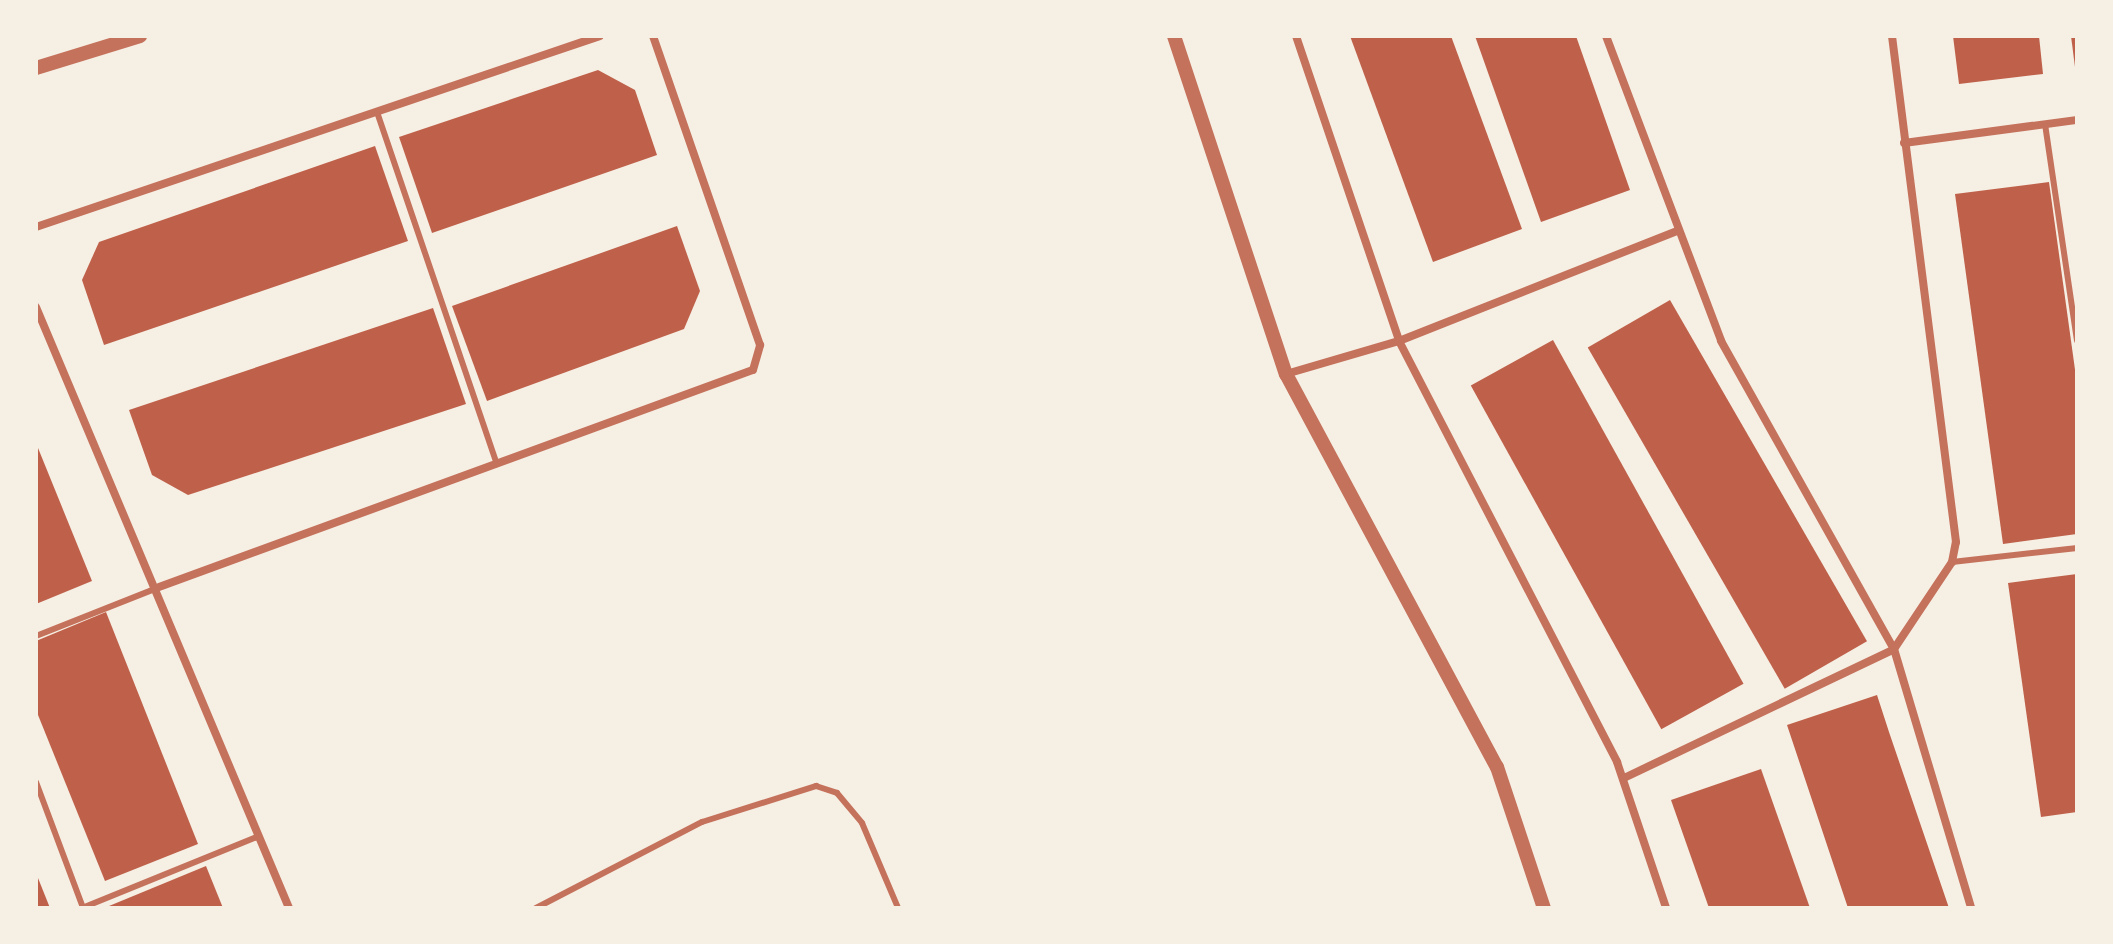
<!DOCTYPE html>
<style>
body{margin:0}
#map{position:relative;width:2113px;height:944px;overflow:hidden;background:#f6efe4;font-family:Cabin,sans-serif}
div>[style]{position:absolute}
.building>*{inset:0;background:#bf614a;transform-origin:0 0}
.service>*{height:6px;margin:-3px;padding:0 3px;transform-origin:3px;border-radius:3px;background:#c5725c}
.minor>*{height:8px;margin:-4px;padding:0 4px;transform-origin:4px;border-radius:4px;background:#c5725c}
.tertiary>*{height:14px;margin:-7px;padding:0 7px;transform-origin:7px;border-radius:7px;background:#c5725c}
span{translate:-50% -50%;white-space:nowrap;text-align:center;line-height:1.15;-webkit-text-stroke:8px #f6efe4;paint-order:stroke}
.frame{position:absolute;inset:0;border:38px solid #f6efe4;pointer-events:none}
</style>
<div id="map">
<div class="building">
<i style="clip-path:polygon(1350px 36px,1451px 36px,1522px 229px,1433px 262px)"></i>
<i style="clip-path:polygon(1475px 36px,1576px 36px,1630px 190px,1541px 222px)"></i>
<i style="clip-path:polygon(1953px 36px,2039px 36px,2043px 74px,1959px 84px)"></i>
<i style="clip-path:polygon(2071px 36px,2077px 36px,2077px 67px,2075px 67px)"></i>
<i style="clip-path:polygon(598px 70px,635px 90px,657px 155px,432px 233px,399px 137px)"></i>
<i style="clip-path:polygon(375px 146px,408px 241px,104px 345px,82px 280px,99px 242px)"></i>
<i style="clip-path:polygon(2049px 182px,2077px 384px,2077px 534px,2003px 544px,1955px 194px)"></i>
<i style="clip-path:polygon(677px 226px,700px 291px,684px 329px,487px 401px,452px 306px)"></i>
<i style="left:1670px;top:300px;width:394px;height:95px;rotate:60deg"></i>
<i style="clip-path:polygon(433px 308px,466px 404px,188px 495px,152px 475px,129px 410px)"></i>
<i style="left:1553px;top:340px;width:393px;height:94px;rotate:61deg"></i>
<i style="clip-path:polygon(36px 443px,92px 581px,36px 604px)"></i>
<i style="clip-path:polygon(2077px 574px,2077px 812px,2041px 817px,2008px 583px)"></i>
<i style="clip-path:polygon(106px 612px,198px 844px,105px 881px,36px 710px,36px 641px)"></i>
<i style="clip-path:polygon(1877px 695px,1889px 732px,1949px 908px,1848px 908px,1787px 725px)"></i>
<i style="clip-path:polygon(1761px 769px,1810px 908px,1709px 908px,1671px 800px)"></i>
<i style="clip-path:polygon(206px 866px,223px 908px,110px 908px,109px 906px)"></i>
<i style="clip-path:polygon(36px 873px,50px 908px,36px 908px)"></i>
</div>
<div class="service">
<i style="left:377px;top:112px;width:372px;rotate:71.2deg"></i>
<i style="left:2045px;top:124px;width:219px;rotate:81.6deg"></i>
<i style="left:1952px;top:562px;width:126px;rotate:-6.4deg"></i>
<i style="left:36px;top:636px;width:128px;rotate:-21.6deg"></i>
<i style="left:36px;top:782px;width:134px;rotate:69.5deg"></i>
<i style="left:82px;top:908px;width:191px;rotate:-22.1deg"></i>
<i style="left:536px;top:908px;width:187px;rotate:-27.4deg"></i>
<i style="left:702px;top:822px;width:120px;rotate:-17.5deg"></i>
<i style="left:816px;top:786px;width:22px;rotate:18deg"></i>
<i style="left:837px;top:793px;width:39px;rotate:50deg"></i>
<i style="left:862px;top:823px;width:92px;rotate:67deg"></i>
</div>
<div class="minor">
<i style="left:1296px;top:36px;width:322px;rotate:71.3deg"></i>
<i style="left:1399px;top:341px;width:474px;rotate:62.6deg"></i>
<i style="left:1617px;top:762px;width:154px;rotate:71.4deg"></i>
<i style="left:1606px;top:36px;width:326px;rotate:69.3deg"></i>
<i style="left:1721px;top:341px;width:353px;rotate:60.7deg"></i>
<i style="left:1894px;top:649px;width:270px;rotate:73.4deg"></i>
<i style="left:1904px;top:143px;width:175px;rotate:-7.6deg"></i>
<i style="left:36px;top:227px;width:595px;rotate:-18.71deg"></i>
<i style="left:36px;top:307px;width:652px;rotate:67.17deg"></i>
<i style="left:1286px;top:374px;width:118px;rotate:-16.3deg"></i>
<i style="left:1399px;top:341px;width:297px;rotate:-21.6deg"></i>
<i style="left:159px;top:587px;width:632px;rotate:-20.07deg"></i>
<i style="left:753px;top:370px;width:26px;rotate:-74deg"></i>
<i style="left:760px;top:345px;width:327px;rotate:-109.1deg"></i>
<i style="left:1624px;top:778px;width:299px;rotate:-25.5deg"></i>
<i style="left:1894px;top:649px;width:105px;rotate:-56.3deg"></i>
<i style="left:1952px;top:562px;width:20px;rotate:-79deg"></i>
<i style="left:1956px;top:542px;width:510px;rotate:-97.21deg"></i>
</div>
<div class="tertiary">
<i style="left:1174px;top:36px;width:356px;rotate:71.7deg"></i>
<i style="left:1286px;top:374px;width:446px;rotate:61.8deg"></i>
<i style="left:1497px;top:767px;width:149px;rotate:71.6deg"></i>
<i style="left:36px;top:68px;width:109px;rotate:-17.1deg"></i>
</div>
<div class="frame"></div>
</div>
